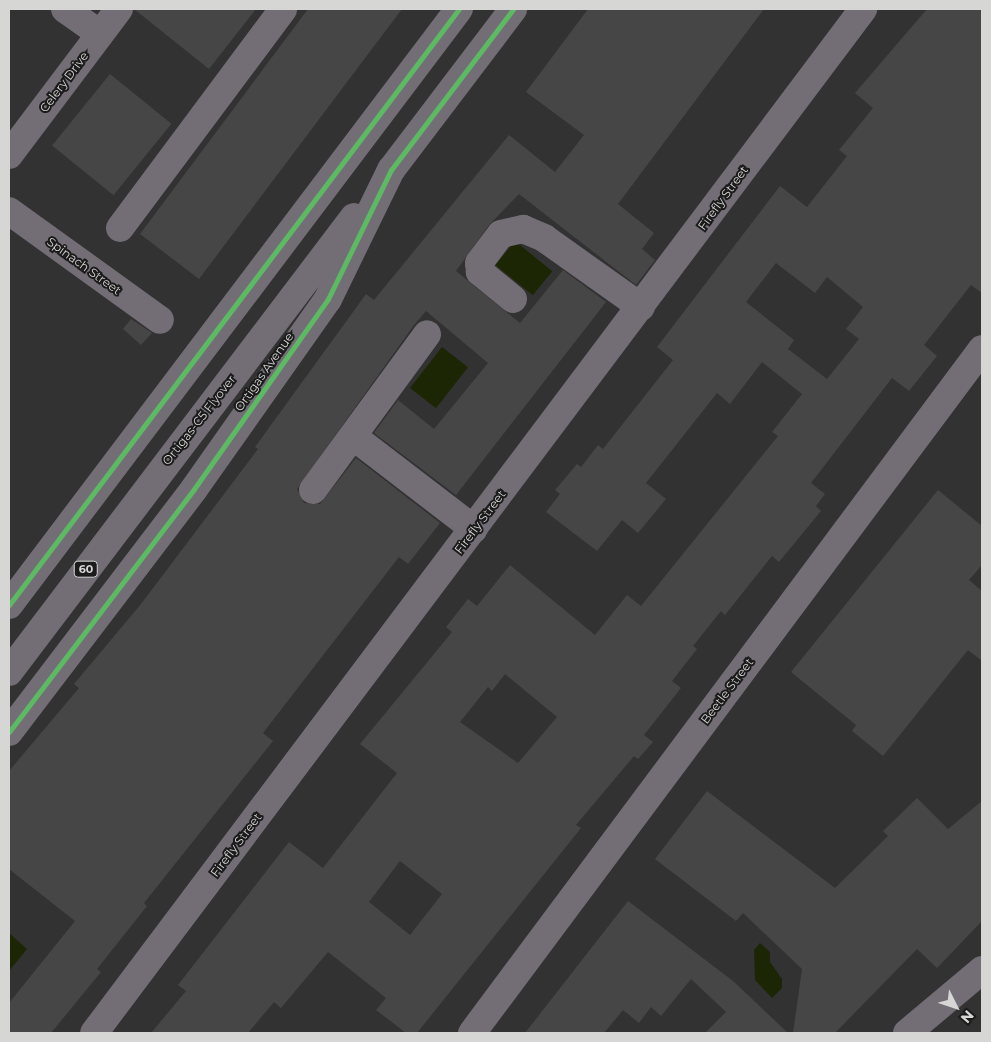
<!DOCTYPE html>
<style>
body{margin:0}
#map{position:relative;width:991px;height:1042px;overflow:hidden;background:#323232;font-family:Montserrat,sans-serif}
div>[style]{position:absolute}
.water>*{inset:0;background:#1d2604;transform-origin:0 0}
.building>*{inset:0;background:#464646;transform-origin:0 0}
.minor>*{height:28px;margin:-14px;padding:0 14px;transform-origin:14px;border-radius:14px;background:#736e76}
.major>*{height:28px;margin:-14px;padding:0 14px;transform-origin:14px;border-radius:14px;background:#736e76}
.cycleway>*{height:5px;margin:-2.5px;padding:0 2.5px;transform-origin:2.5px;border-radius:2.5px;background:#5cba63}
span{translate:-50% -50%;white-space:nowrap;text-align:center;line-height:1.15;-webkit-text-stroke:4px #1a1b1a;paint-order:stroke}
.shield-label span{padding:1px 4px;background:#1a1b1a;border:1px solid;border-radius:4px;-webkit-text-stroke-width:0}
.shield-label{font-size:11px;color:#d6d6d5;font-weight:700}
.street-label{font-size:12px;color:#d6d6d5}
.frame{position:absolute;inset:0;border:10px solid #d6d6d5;pointer-events:none}
.north{position:absolute;left:931px;top:982px;width:50px;height:50px;-webkit-text-stroke:4px #1a1b1a;paint-order:stroke;rotate:131deg;font-size:14px;font-weight:700;line-height:20px;text-align:center;color:#d6d6d5}
.north::after{content:'';display:block;margin:auto;width:18px;height:22px;background:#d6d6d5;clip-path:polygon(50% 0,100% 100%,50% 72%,0 100%)}
</style>
<div id="map">
<div class="water">
<i style="left:515px;top:241px;width:48px;height:31px;rotate:39deg"></i>
<i style="left:442px;top:347px;width:33px;height:52px;rotate:38deg"></i>
<i style="clip-path:polygon(9px 933px,27px 949px,9px 971px)"></i>
<i style="clip-path:polygon(760px 943px,770px 952px,770px 962px,782px 979px,782px 988px,772px 998px,755px 980px,754px 950px)"></i>
</div>
<div class="building">
<i style="clip-path:polygon(134px 9px,256px 9px,209px 69px)"></i>
<i style="clip-path:polygon(308px 9px,402px 9px,199px 279px,140px 234px)"></i>
<i style="clip-path:polygon(588px 9px,764px 9px,618px 204px,654px 233px,642px 249px,655px 260px,636px 285px,519px 194px,489px 225px,456px 271px,520px 323px,563px 270px,606px 302px,456px 495px,374px 433px,398px 400px,434px 429px,488px 363px,426px 311px,414px 325px,297px 489px,304px 503px,320px 504px,356px 458px,440px 523px,408px 564px,399px 557px,263px 733px,273px 741px,144px 903px,147px 906px,97px 969px,101px 972px,51px 1033px,9px 1033px,9px 1003px,75px 921px,9px 869px,9px 771px,79px 688px,74px 684px,141px 604px,258px 449px,255px 447px,366px 294px,374px 300px,509px 135px,555px 172px,584px 135px,526px 92px)"></i>
<i style="clip-path:polygon(evenodd,927px 9px,982px 9px,982px 293px,971px 285px,924px 345px,937px 356px,909px 391px,892px 378px,811px 483px,825px 494px,816px 506px,821px 511px,779px 562px,772px 556px,725px 615px,721px 611px,693px 646px,697px 649px,672px 681px,681px 688px,644px 735px,653px 742px,638px 759px,634px 756px,576px 825px,581px 828px,417px 1033px,406px 1033px,376px 1010px,386px 998px,328px 952px,281px 1008px,274px 1002px,248px 1033px,151px 1033px,186px 991px,178px 985px,289px 842px,323px 868px,397px 773px,360px 744px,452px 632px,446px 627px,468px 599px,477px 606px,510px 565px,595px 635px,627px 595px,641px 606px,778px 436px,772px 432px,802px 394px,762px 362px,730px 404px,717px 393px,646px 483px,666px 499px,638px 533px,622px 520px,597px 551px,546px 512px,560px 494px,555px 490px,577px 464px,581px 467px,598px 445px,603px 449px,673px 360px,657px 347px,780px 186px,807px 207px,847px 156px,839px 150px,873px 108px,855px 93px,927px 9px,776px 263px,815px 293px,827px 277px,863px 307px,846px 329px,859px 339px,827px 379px,788px 349px,794px 340px,746px 302px,776px 263px,927px 9px,505px 674px,557px 717px,518px 763px,460px 722px,488px 687px,492px 691px,505px 674px,927px 9px,400px 861px,442px 894px,410px 935px,369px 902px,400px 861px)"></i>
<i style="left:110px;top:74px;width:79px;height:92px;rotate:39deg"></i>
<i style="clip-path:polygon(131px 319px,152px 333px,141px 345px,123px 329px)"></i>
<i style="clip-path:polygon(938px 490px,982px 526px,982px 565px,969px 580px,982px 591px,982px 661px,968px 650px,883px 756px,852px 731px,856px 725px,791px 672px)"></i>
<i style="clip-path:polygon(707px 791px,835px 888px,888px 836px,883px 831px,917px 798px,948px 829px,982px 801px,982px 921px,937px 968px,917px 949px,835px 1033px,793px 1033px,802px 969px,743px 913px,736px 921px,655px 859px)"></i>
<i style="clip-path:polygon(628px 901px,733px 981px,788px 1033px,705px 1033px,726px 1012px,691px 979px,661px 1016px,651px 1007px,639px 1023px,623px 1010px,604px 1033px,525px 1033px)"></i>
</div>
<div class="minor">
<i style="left:65px;top:9px;width:43px;rotate:35.5deg"></i>
<i style="left:9px;top:155px;width:183px;rotate:-53deg"></i>
<i style="left:9px;top:211px;width:186px;rotate:35.8deg"></i>
<i style="left:120px;top:228px;width:273px;rotate:-53.3deg"></i>
<i style="left:513px;top:299px;width:43px;rotate:-140.7deg"></i>
<i style="left:480px;top:272px;width:9px;rotate:-96deg"></i>
<i style="left:479px;top:263px;width:36px;rotate:-53deg"></i>
<i style="left:501px;top:234px;width:23px;rotate:-13deg"></i>
<i style="left:523px;top:229px;width:23px;rotate:23deg"></i>
<i style="left:544px;top:238px;width:119px;rotate:35.4deg"></i>
<i style="left:354px;top:437px;width:151px;rotate:37.5deg"></i>
<i style="left:313px;top:490px;width:193px;rotate:-53.8deg"></i>
<i style="left:94px;top:1033px;width:1281px;rotate:-53.09deg"></i>
<i style="left:472px;top:1033px;width:853px;rotate:-53.29deg"></i>
<i style="left:907px;top:1033px;width:98px;rotate:-40deg"></i>
</div>
<div class="major">
<i style="left:9px;top:605px;width:747px;rotate:-52.95deg"></i>
<i style="left:9px;top:672px;width:571px;rotate:-52.83deg"></i>
<i style="left:9px;top:732px;width:305px;rotate:-52.7deg"></i>
<i style="left:194px;top:489px;width:232px;rotate:-54.8deg"></i>
<i style="left:328px;top:299px;width:144px;rotate:-64deg"></i>
<i style="left:391px;top:170px;width:202px;rotate:-52.8deg"></i>
</div>
<div class="cycleway">
<i style="left:9px;top:605px;width:747px;rotate:-52.95deg"></i>
<i style="left:9px;top:732px;width:305px;rotate:-52.7deg"></i>
<i style="left:194px;top:489px;width:232px;rotate:-54.8deg"></i>
<i style="left:328px;top:299px;width:144px;rotate:-64deg"></i>
<i style="left:391px;top:170px;width:202px;rotate:-52.8deg"></i>
</div>
<div class="shield-label">
<span style="left:86px;top:569px">60</span>
</div>
<div class="street-label">
<span style="left:64px;top:82px;rotate:-53deg">Celery Drive</span>
<span style="left:723px;top:198px;rotate:-54deg">Firefly Street</span>
<span style="left:84px;top:266px;rotate:36deg">Spinach Street</span>
<span style="left:264px;top:372px;rotate:-55deg">Ortigas Avenue</span>
<span style="left:199px;top:420px;rotate:-52deg">Ortigas-C5 Flyover</span>
<span style="left:480px;top:522px;rotate:-53deg">Firefly Street</span>
<span style="left:727px;top:691px;rotate:-53deg">Beetle Street</span>
<span style="left:236px;top:845px;rotate:-53deg">Firefly Street</span>
</div>
<div class="frame"></div>
<div class="north">N</div>
</div>
